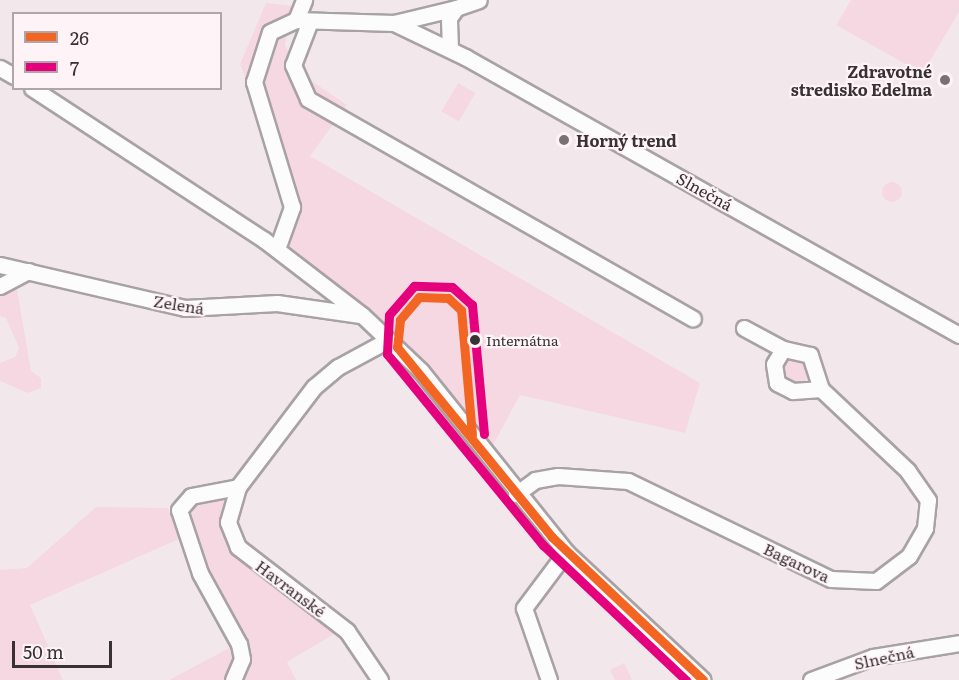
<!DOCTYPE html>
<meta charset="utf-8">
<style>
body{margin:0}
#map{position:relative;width:959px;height:680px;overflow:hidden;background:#f2e8eb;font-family:Literata,serif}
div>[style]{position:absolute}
.green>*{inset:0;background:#f6d8e2;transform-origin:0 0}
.round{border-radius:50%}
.roads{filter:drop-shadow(2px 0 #a8a2a4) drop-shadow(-2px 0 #a8a2a4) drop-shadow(0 2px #a8a2a4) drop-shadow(0 -2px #a8a2a4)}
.street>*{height:15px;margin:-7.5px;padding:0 7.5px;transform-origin:7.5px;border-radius:7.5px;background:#fdfcfc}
.bus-1>*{height:9px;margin:-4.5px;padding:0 4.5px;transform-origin:4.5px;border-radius:4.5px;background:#f26522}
.bus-2>*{height:9px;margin:-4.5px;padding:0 4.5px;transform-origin:4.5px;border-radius:4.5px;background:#e5007d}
.dots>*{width:16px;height:16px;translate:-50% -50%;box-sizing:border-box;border:3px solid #fef4f7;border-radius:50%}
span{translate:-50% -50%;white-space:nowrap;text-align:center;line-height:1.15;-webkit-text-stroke:4.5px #fef4f7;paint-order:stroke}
.bus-label{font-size:14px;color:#383234}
.left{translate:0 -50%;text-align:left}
.poi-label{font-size:16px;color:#383234;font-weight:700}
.right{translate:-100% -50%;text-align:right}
.street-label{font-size:16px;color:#383234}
.legend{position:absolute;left:12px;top:12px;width:210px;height:78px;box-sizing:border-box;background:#fef4f7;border:2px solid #afa6a9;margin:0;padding:8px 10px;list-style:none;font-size:18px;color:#383234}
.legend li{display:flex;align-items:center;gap:12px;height:30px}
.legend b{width:30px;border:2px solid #afa6a9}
.scale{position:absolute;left:12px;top:641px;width:100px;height:27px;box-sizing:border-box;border:3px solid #383234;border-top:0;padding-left:8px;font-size:18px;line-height:21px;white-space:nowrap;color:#383234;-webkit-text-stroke:4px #fef4f7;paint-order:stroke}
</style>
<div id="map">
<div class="green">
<i style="clip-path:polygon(851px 0,959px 0,959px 12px,925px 69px,916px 70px,836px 25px)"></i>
<i style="clip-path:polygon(266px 3px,292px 6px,285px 45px,297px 71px,347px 105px,310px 156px,700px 383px,685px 433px,520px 395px,493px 445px,394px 332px,277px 237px,292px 194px,240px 64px)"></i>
<i style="left:458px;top:83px;width:20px;height:33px;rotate:30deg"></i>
<i class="round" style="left:882px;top:182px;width:20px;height:20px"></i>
<i style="clip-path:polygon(16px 284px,31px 371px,41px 378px,41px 388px,28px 393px,0 381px,0 363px,15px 357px,19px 348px,6px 318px,0 316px,0 295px)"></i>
<i class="round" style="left:779px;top:356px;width:30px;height:30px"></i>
<i style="clip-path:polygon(225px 495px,222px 528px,235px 554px,336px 633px,287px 662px,296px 680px,169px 680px,246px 639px,211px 577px,188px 522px,197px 501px)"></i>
<i style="clip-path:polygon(96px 507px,168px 508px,179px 539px,30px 605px,63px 680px,0 680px,0 570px,27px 568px)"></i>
<i style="clip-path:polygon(624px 663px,632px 680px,615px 680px,610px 670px)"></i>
</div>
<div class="roads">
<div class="street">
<i style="left:296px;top:20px;width:22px;rotate:-68deg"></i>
<i style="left:310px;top:21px;width:47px;rotate:111.1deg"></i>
<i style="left:293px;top:65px;width:37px;rotate:66deg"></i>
<i style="left:308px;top:99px;width:443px;rotate:29.7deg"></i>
<i style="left:394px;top:23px;width:79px;rotate:25.6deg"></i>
<i style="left:465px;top:57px;width:567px;rotate:29.37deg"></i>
<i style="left:450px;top:49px;width:31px;rotate:-92deg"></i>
<i style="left:449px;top:18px;width:12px;rotate:-55deg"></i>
<i style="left:456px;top:8px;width:24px;rotate:-19deg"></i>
<i style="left:0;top:68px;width:16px;rotate:30deg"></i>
<i style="left:32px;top:88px;width:276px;rotate:33.2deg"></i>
<i style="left:263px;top:239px;width:125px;rotate:37.5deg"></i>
<i style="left:362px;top:315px;width:81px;rotate:43.5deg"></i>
<i style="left:421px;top:371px;width:232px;rotate:51.3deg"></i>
<i style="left:566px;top:552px;width:187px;rotate:43.1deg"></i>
<i style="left:277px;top:249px;width:45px;rotate:-70.3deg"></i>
<i style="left:292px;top:207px;width:131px;rotate:-106.9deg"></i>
<i style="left:254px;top:82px;width:52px;rotate:-72.3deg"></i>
<i style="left:270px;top:32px;width:29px;rotate:-25deg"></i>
<i style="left:296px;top:20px;width:98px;rotate:1.8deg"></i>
<i style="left:394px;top:23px;width:64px;rotate:-13.6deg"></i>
<i style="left:0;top:265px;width:190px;rotate:13.1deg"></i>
<i style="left:185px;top:308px;width:92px;rotate:-3.1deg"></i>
<i style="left:277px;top:303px;width:84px;rotate:8.2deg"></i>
<i style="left:0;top:286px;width:32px;rotate:-28deg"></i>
<i style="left:744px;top:328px;width:44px;rotate:28.3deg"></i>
<i style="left:516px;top:494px;width:24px;rotate:-36deg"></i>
<i style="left:535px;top:480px;width:23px;rotate:-10deg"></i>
<i style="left:558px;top:476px;width:70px;rotate:4.1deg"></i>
<i style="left:628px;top:481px;width:225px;rotate:25.8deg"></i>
<i style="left:831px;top:579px;width:45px;rotate:2.5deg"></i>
<i style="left:876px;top:581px;width:41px;rotate:-37.1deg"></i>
<i style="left:909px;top:556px;width:32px;rotate:-60deg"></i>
<i style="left:925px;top:528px;width:28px;rotate:-84deg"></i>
<i style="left:928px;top:500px;width:35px;rotate:-125deg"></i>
<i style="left:908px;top:471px;width:120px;rotate:-136.7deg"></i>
<i style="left:821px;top:389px;width:36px;rotate:-108deg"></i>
<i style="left:810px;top:355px;width:28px;rotate:-167deg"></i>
<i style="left:783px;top:349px;width:17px;rotate:121deg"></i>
<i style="left:774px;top:364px;width:19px;rotate:81deg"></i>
<i style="left:777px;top:383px;width:18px;rotate:27deg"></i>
<i style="left:793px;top:391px;width:28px;rotate:-4deg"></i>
<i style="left:233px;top:680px;width:23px;rotate:-67deg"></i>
<i style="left:242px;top:659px;width:15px;rotate:-101deg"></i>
<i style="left:239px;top:644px;width:81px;rotate:-118.8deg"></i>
<i style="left:200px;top:573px;width:66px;rotate:-108.4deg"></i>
<i style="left:179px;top:510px;width:18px;rotate:-49deg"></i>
<i style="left:191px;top:496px;width:48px;rotate:-10.8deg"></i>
<i style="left:380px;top:680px;width:59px;rotate:-124deg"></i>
<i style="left:347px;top:631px;width:138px;rotate:-142.4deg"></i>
<i style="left:238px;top:547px;width:27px;rotate:-112deg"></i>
<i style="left:228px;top:522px;width:36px;rotate:-74deg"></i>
<i style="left:238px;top:487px;width:126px;rotate:-52.8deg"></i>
<i style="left:314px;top:387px;width:31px;rotate:-40deg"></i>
<i style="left:338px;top:367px;width:57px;rotate:-28.4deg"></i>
<i style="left:549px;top:680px;width:76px;rotate:-109.1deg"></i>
<i style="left:524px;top:608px;width:70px;rotate:-53.1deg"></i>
<i style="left:811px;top:680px;width:66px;rotate:-20.4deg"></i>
<i style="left:873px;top:657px;width:87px;rotate:-9.2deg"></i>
</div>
</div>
<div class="bus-1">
<i style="left:472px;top:435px;width:125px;rotate:-95deg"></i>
<i style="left:461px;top:310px;width:18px;rotate:-137deg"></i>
<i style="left:448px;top:298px;width:29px;rotate:-178deg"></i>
<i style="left:419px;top:297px;width:30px;rotate:130deg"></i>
<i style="left:400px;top:320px;width:27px;rotate:96deg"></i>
<i style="left:397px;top:347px;width:245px;rotate:50.8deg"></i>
<i style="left:552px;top:537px;width:208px;rotate:43.4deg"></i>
</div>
<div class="bus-2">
<i style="left:484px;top:434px;width:130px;rotate:-95.3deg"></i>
<i style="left:472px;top:305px;width:27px;rotate:-138deg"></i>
<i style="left:452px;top:287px;width:38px;rotate:-178deg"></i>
<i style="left:414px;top:286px;width:38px;rotate:131deg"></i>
<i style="left:389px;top:315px;width:39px;rotate:93deg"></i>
<i style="left:387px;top:354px;width:247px;rotate:50.8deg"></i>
<i style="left:543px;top:545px;width:197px;rotate:43.4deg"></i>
</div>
<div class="dots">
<i style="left:945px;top:80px;background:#797274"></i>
<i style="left:564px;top:140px;background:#797274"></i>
<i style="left:475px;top:340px;background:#383234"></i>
</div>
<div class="bus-label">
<span class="left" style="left:486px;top:340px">Internátna</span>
</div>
<div class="poi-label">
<span class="right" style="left:932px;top:80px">Zdravotné<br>stredisko Edelma</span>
<span class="left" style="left:576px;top:140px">Horný trend</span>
</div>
<div class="street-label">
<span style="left:705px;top:191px;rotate:29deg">Slnečná</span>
<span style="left:179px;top:304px;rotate:9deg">Zelená</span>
<span style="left:797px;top:562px;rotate:25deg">Bagarova</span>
<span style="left:291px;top:588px;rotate:37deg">Havranské</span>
<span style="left:884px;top:657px;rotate:-12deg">Slnečná</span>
</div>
<ul class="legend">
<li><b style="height:8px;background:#f26522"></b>26</li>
<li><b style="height:8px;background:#e5007d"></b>7</li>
</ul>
<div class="scale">50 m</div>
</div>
